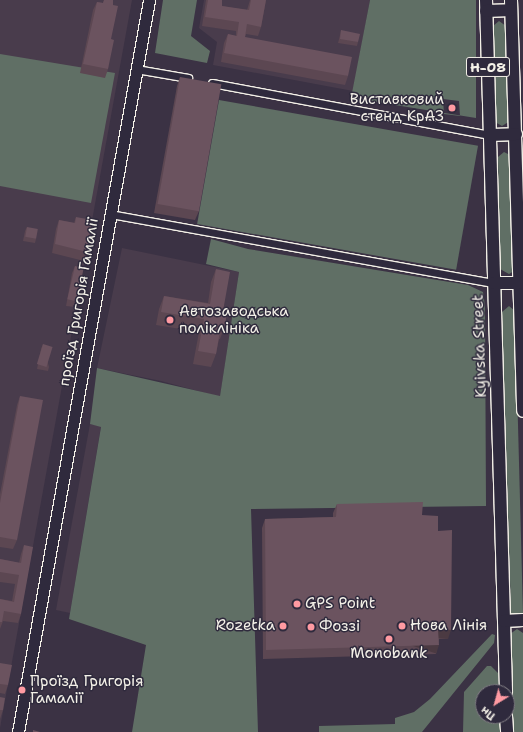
<!DOCTYPE html>
<meta charset="utf-8">
<style>
body{margin:0}
#map{position:relative;width:523px;height:732px;overflow:hidden;background:#3b3244;font-family:"Shantell Sans",sans-serif}
div>[style]{position:absolute}
.built>*{inset:0;background:#493c4c}
.green>*{inset:0;background:#606f65;transform-origin:0 0}
.roads{filter:drop-shadow(1px 0 #f4f1e8) drop-shadow(-1px 0 #f4f1e8) drop-shadow(0 1px #f4f1e8) drop-shadow(0 -1px #f4f1e8)}
.street>*{height:7px;margin:-3.5px;padding:0 3.5px;transform-origin:3.5px;border-radius:3.5px;background:#2f2a3d}
.secondary>*{height:11px;margin:-5.5px;padding:0 5.5px;transform-origin:5.5px;border-radius:5.5px;background:#2f2a3d}
.primary>*{height:12px;margin:-6px;padding:0 6px;transform-origin:6px;border-radius:6px;background:#2f2a3d}
.wall>*{inset:0;background:#5c4752}
.shaded-wall>*{inset:0;background:#4b3a42;transform-origin:0 0}
.building>*{inset:0;background:#6b535f;transform-origin:0 0}
.dots>*{width:11px;height:11px;translate:-50% -50%;box-sizing:border-box;border:2px solid #2f2a3d;border-radius:50%}
span{translate:-50% -50%;white-space:nowrap;text-align:center;line-height:1.15;-webkit-text-stroke:3px #2f2a3d;paint-order:stroke}
.shield-label span{padding:1px 3px;background:#2f2a3d;border:1px solid;border-radius:3px;-webkit-text-stroke-width:0}
.shield-label{font-size:14px;color:#f4f1e8;font-weight:700}
.poi-label{font-size:15px;color:#f4f1e8}
.right{translate:-100% -50%;text-align:right}
.left{translate:0 -50%;text-align:left}
.street-label{font-size:15px;color:#f4f1e8}
.north{position:absolute;left:475px;top:684px;width:40px;height:40px;box-sizing:border-box;background:#2f2a3d;border:1px solid #7e7a81;border-radius:50%;rotate:217deg;font-size:11px;font-weight:700;line-height:16px;text-align:center;color:#f4f1e8}
.north::after{content:'';display:block;margin:auto;width:14px;height:18px;background:#ff9aa2;clip-path:polygon(50% 0,100% 100%,50% 72%,0 100%)}
</style>
<div id="map">
<div class="built">
<i style="clip-path:polygon(0 0,132px 0,0 728px)"></i>
<i style="clip-path:polygon(204px 0,370px 0,353px 91px,213px 65px,217px 42px,199px 28px)"></i>
<i style="clip-path:polygon(122px 248px,239px 272px,220px 397px,161px 381px,97px 368px)"></i>
<i style="clip-path:polygon(90px 424px,101px 426px,70px 613px,56px 610px)"></i>
</div>
<div class="green">
<i style="clip-path:polygon(163px 0,197px 0,191px 36px,210px 51px,207px 63px,155px 53px)"></i>
<i style="clip-path:polygon(evenodd,370px 0,476px 0,476px 118px,351px 98px,370px 0,443px 99px,459px 101px,460px 116px,444px 114px,443px 99px)"></i>
<i style="clip-path:polygon(499px 21px,506px 26px,510px 121px,502px 126px,495px 122px,493px 26px)"></i>
<i style="clip-path:polygon(0 54px,115px 73px,91px 203px,0 186px)"></i>
<i style="left:219px;top:100px;width:263px;height:126px;rotate:10deg"></i>
<i style="clip-path:polygon(504px 152px,510px 155px,514px 271px,509px 274px,500px 269px,498px 157px)"></i>
<i style="clip-path:polygon(211px 239px,248px 249px,468px 285px,483px 292px,485px 306px,486px 506px,251px 509px,258px 732px,132px 732px,146px 645px,69px 619px,101px 427px,90px 424px,97px 368px,220px 396px,239px 272px,206px 264px)"></i>
<i style="clip-path:polygon(509px 306px,515px 311px,523px 614px,513px 616px,511px 614px,502px 312px)"></i>
<i style="clip-path:polygon(517px 629px,523px 633px,523px 732px,513px 732px,510px 634px)"></i>
<i style="clip-path:polygon(492px 634px,495px 635px,494px 643px,422px 732px,319px 732px,319px 726px,395px 724px,395px 718px,414px 712px,430px 699px)"></i>
<i style="clip-path:polygon(487px 666px,491px 666px,498px 673px,499px 692px,483px 692px,483px 716px,500px 716px,500px 732px,463px 732px,464px 692px)"></i>
</div>
<div class="roads">
<div class="street">
<i style="left:136px;top:69px;width:53px;rotate:9.8deg"></i>
<i style="left:212px;top:83px;width:284px;rotate:10.6deg"></i>
<i style="left:110px;top:214px;width:390px;rotate:10.2deg"></i>
</div>
<div class="secondary">
<i style="left:18px;top:732px;width:744px;rotate:-79.85deg"></i>
</div>
<div class="primary">
<i style="left:486px;top:0;width:692px;rotate:88.34deg"></i>
<i style="left:511px;top:0;width:411px;rotate:88.3deg"></i>
<i style="left:486px;top:11px;width:25px;rotate:-2deg"></i>
<i style="left:491px;top:135px;width:25px;rotate:-2deg"></i>
<i style="left:494px;top:283px;width:25px"></i>
<i style="left:504px;top:621px;width:19px;rotate:-3deg"></i>
<i style="left:506px;top:716px;width:16px;rotate:86deg"></i>
</div>
</div>
<div class="wall">
<i style="clip-path:polygon(104px 0,113px 0,113px 5px,111px 39px,108px 69px,105px 78px,80px 73px,93px 10px,97px 2px,103px 3px)"></i>
<i style="clip-path:polygon(206px 0,222px 0,222px 6px,247px 10px,250px 0,266px 0,261px 27px,258px 36px,246px 34px,245px 37px,348px 76px,345px 85px,221px 62px,224px 43px,228px 34px,236px 36px,236px 31px,202px 26px)"></i>
<i style="clip-path:polygon(341px 30px,358px 42px,357px 46px,338px 43px,340px 35px)"></i>
<i style="clip-path:polygon(180px 77px,199px 211px,195px 220px,154px 213px,177px 86px)"></i>
<i style="clip-path:polygon(76px 217px,87px 252px,84px 261px,52px 253px,56px 229px,59px 220px,74px 223px)"></i>
<i style="clip-path:polygon(27px 227px,36px 239px,35px 243px,23px 241px,25px 231px)"></i>
<i style="clip-path:polygon(75px 266px,78px 301px,75px 307px,66px 306px,72px 273px)"></i>
<i style="clip-path:polygon(216px 269px,223px 311px,225px 326px,220px 339px,219px 339px,216px 354px,211px 367px,193px 364px,199px 332px,156px 325px,159px 309px,164px 296px,208px 303px,211px 282px)"></i>
<i style="clip-path:polygon(43px 344px,49px 367px,48px 371px,37px 369px,41px 349px)"></i>
<i style="clip-path:polygon(20px 396px,17px 540px,13px 549px,0 547px,0 494px,17px 405px)"></i>
<i style="clip-path:polygon(337px 504px,422px 515px,438px 531px,448px 639px,439px 639px,436px 654px,263px 659px,262px 528px,265px 519px,333px 517px,333px 513px)"></i>
<i style="clip-path:polygon(24px 545px,21px 614px,18px 623px,3px 621px,0 629px,0 599px,12px 601px,15px 584px,0 582px,0 559px,19px 563px,21px 554px)"></i>
<i style="clip-path:polygon(0 663px,8px 685px,5px 694px,0 693px)"></i>
<i style="clip-path:polygon(0 697px,3px 710px,0 719px)"></i>
</div>
<div class="shaded-wall">
<i style="clip-path:polygon(438px 629px,451px 630px,448px 639px,435px 638px)"></i>
<i style="left:439px;top:645px;width:9px;height:173px;rotate:108deg"></i>
</div>
<div class="building">
<i style="clip-path:polygon(104px 0,113px 0,113px 5px,118px 6px,111px 39px,114px 40px,108px 69px,83px 64px,97px 2px,103px 3px)"></i>
<i style="clip-path:polygon(208px 0,222px 0,222px 6px,249px 10px,251px 0,266px 0,261px 27px,247px 24px,245px 37px,352px 57px,348px 76px,224px 53px,228px 34px,237px 36px,239px 22px,205px 17px)"></i>
<i style="clip-path:polygon(341px 30px,360px 34px,358px 42px,340px 39px)"></i>
<i style="left:180px;top:77px;width:42px;height:129px;rotate:10deg"></i>
<i style="clip-path:polygon(76px 217px,92px 220px,87px 252px,55px 244px,59px 220px,75px 223px)"></i>
<i style="left:27px;top:227px;width:11px;height:10px;rotate:10deg"></i>
<i style="left:75px;top:266px;width:9px;height:34px;rotate:13deg"></i>
<i style="clip-path:polygon(216px 269px,230px 272px,223px 311px,227px 312px,225px 326px,221px 325px,216px 354px,198px 351px,204px 319px,161px 312px,164px 296px,210px 304px)"></i>
<i style="left:43px;top:344px;width:10px;height:21px;rotate:17deg"></i>
<i style="clip-path:polygon(20px 396px,43px 400px,17px 540px,0 537px,0 503px)"></i>
<i style="clip-path:polygon(423px 502px,422px 515px,438px 516px,438px 531px,452px 530px,451px 630px,438px 629px,439px 645px,266px 650px,265px 519px,336px 517px,337px 504px)"></i>
<i style="clip-path:polygon(24px 545px,33px 547px,21px 614px,4px 611px,2px 622px,0 622px,0 599px,14px 602px,19px 575px,0 572px,0 559px,21px 563px)"></i>
<i style="clip-path:polygon(0 663px,12px 665px,8px 685px,0 684px)"></i>
<i style="clip-path:polygon(0 697px,5px 698px,3px 710px,0 710px)"></i>
<i style="clip-path:polygon(33px 730px,40px 732px,33px 732px)"></i>
</div>
<div class="dots">
<i style="left:452px;top:108px;background:#ff9aa2"></i>
<i style="left:170px;top:320px;background:#ff9aa2"></i>
<i style="left:297px;top:604px;background:#ff9aa2"></i>
<i style="left:283px;top:626px;background:#ff9aa2"></i>
<i style="left:402px;top:626px;background:#ff9aa2"></i>
<i style="left:311px;top:627px;background:#ff9aa2"></i>
<i style="left:389px;top:639px;background:#ff9aa2"></i>
<i style="left:22px;top:690px;background:#ff9aa2"></i>
</div>
<div class="shield-label">
<span style="left:488px;top:67px">Н-08</span>
</div>
<div class="poi-label">
<span class="right" style="left:444px;top:108px">Виставковий<br>стенд КрАЗ</span>
<span class="left" style="left:179px;top:320px">Автозаводська<br>поліклініка</span>
<span class="left" style="left:305px;top:604px">GPS Point</span>
<span class="right" style="left:275px;top:626px">Rozetka</span>
<span class="left" style="left:410px;top:626px">Нова Лінія</span>
<span class="left" style="left:319px;top:627px">Фоззі</span>
<span style="left:389px;top:654px">Monobank</span>
<span class="left" style="left:30px;top:690px">Проїзд Григорія<br>Гамалії</span>
</div>
<div class="street-label">
<span style="left:79px;top:302px;rotate:-80deg">проїзд Григорія Гамалії</span>
<span style="left:480px;top:346px;rotate:-92deg">Kyivska Street</span>
</div>
<div class="north">Пн</div>
</div>
